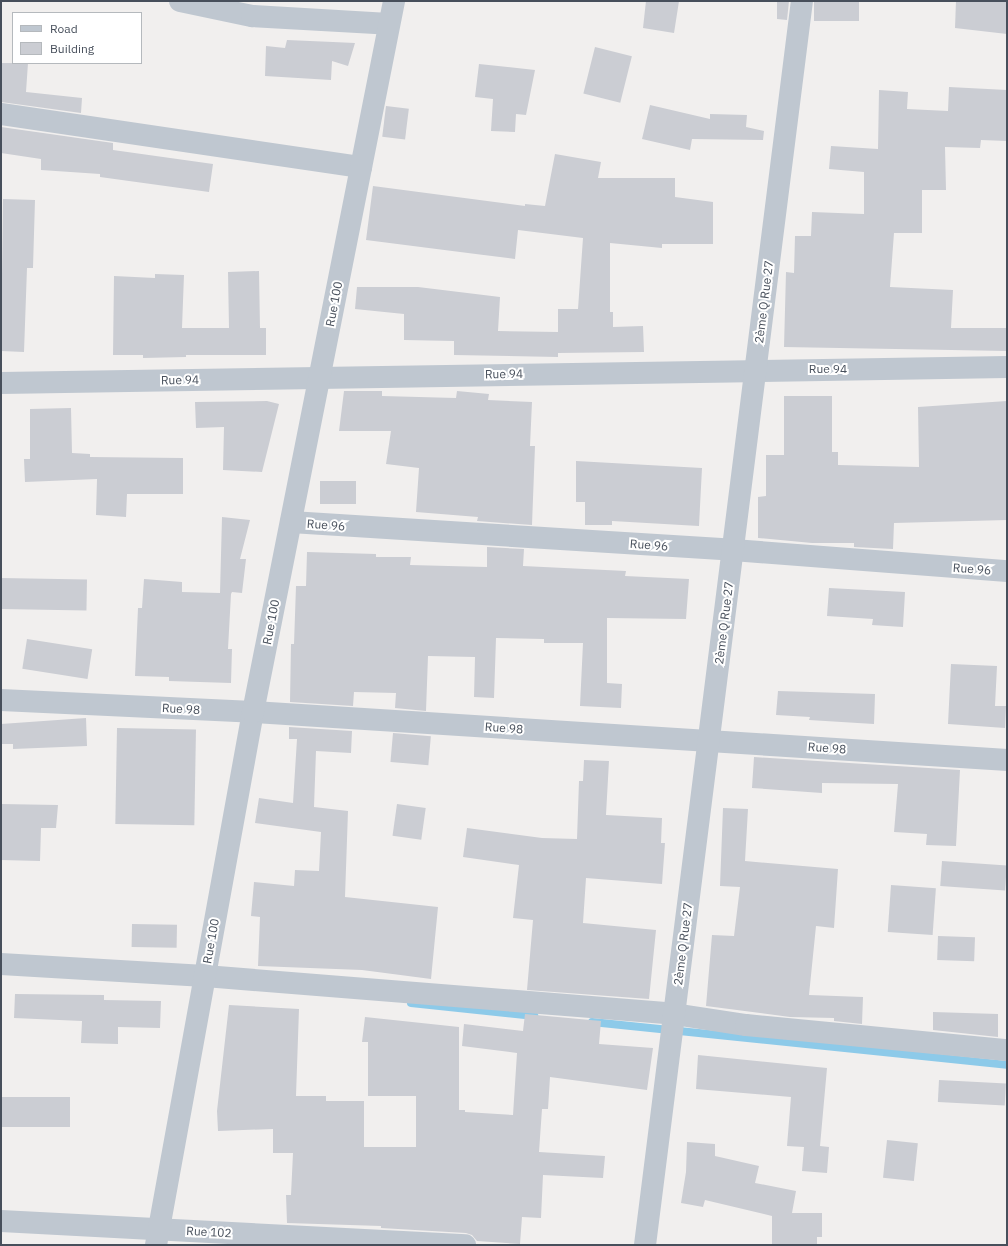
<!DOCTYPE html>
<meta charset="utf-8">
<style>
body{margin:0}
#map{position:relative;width:1008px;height:1246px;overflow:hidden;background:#f1efee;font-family:"IBM Plex Sans",sans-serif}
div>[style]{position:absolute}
.stream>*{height:8px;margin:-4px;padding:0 4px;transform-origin:4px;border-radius:4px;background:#8dcae9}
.building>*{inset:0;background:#cbcdd3;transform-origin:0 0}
.minor>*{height:22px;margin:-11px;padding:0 11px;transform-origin:11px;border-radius:11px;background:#bfc7d0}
span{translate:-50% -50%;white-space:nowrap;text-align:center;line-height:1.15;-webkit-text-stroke:4px #fff;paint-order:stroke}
.street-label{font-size:12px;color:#474f5b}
.frame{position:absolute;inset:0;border:2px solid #474f5b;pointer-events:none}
.legend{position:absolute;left:12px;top:12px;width:130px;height:52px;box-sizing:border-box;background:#fff;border:1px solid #b5b9bd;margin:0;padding:5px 7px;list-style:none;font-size:12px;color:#474f5b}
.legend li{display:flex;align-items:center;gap:8px;height:20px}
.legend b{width:20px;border:1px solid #b5b9bd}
</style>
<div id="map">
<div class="stream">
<i style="left:411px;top:1003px;width:124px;rotate:6deg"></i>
<i style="left:592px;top:1022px;width:417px;rotate:5.9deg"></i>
</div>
<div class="building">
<i style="clip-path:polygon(646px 1px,679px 1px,674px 33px,643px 28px)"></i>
<i style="clip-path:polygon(777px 1px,789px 1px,787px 20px,777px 19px)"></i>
<i style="left:814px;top:1px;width:45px;height:20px"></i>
<i style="clip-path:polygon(956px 1px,1007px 1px,1007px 34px,955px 28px)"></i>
<i style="clip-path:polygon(287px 40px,333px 42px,355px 43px,348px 66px,332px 61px,331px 80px,265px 76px,266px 46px,285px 48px)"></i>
<i style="left:595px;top:47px;width:38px;height:48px;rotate:14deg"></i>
<i style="clip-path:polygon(1px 63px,28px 63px,26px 92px,82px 98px,81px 113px,1px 102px)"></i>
<i style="clip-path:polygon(479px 64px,535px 70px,526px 115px,516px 114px,515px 132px,491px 131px,493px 99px,475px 97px)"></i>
<i style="clip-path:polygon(949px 87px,1007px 90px,1007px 141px,981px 140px,980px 148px,945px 147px,946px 190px,922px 190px,922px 233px,894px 233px,890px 287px,953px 290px,951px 328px,1007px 328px,1007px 351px,784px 347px,786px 272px,794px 273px,795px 236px,811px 236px,812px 212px,864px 214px,864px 172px,829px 169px,831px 146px,878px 149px,879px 90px,908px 92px,907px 109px,948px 111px)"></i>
<i style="clip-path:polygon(650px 105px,710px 119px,710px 114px,747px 115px,746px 127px,764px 131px,763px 140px,692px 139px,690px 150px,642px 139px)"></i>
<i style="left:386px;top:106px;width:23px;height:31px;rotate:7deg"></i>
<i style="clip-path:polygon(1px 127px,113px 143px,113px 150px,213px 164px,209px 192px,100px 177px,100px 174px,41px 170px,41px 159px,1px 153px)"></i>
<i style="clip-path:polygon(555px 154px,601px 162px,598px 178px,675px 178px,675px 197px,713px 202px,713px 244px,662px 244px,662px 248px,610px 243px,610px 312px,613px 312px,613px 327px,643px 326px,644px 352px,558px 353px,558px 357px,454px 355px,454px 341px,404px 340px,404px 314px,355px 309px,357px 287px,418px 287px,500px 297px,498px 331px,558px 332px,558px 309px,578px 309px,583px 238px,518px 230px,515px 259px,366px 240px,373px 186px,525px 206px,525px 204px,545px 206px)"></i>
<i style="clip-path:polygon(3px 199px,35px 200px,33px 268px,27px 268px,24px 352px,1px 351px)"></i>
<i style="clip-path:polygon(259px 271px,260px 328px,266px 328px,266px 355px,186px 355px,186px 357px,143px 358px,143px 355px,113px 355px,114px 276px,155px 278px,155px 274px,184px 275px,182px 328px,229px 328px,228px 272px)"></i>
<i style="clip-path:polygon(344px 391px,382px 391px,382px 396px,456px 398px,457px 391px,489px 394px,488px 400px,532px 402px,530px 446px,535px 446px,532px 525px,477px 521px,478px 517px,416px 512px,419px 468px,386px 464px,391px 431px,339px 431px)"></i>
<i style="clip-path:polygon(784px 396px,832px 396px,832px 452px,838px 452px,838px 465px,919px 467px,918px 407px,1007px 401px,1007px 520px,894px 523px,893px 549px,854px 547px,854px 543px,812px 543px,758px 538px,758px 497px,766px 496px,766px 455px,784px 455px)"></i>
<i style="clip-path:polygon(267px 401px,279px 404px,262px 472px,223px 470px,224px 427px,196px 428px,195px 402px)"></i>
<i style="clip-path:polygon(71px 408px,72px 453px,90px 454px,90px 457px,183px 458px,183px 494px,127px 494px,126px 517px,96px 515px,97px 479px,25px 482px,24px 459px,30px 459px,30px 409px)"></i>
<i style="clip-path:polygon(576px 461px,702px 468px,699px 526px,612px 521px,612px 525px,585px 525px,585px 502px,576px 502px)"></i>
<i style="left:320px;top:481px;width:36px;height:23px"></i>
<i style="clip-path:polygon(222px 517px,250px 520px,240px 559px,246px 559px,242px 593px,232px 592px,231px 594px,228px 649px,232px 649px,231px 683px,169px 681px,169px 677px,135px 676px,138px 608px,142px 608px,144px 579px,182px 582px,182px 592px,220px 593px)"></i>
<i style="clip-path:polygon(487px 547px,524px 549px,523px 566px,626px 571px,625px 576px,689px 579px,686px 619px,607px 618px,607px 683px,622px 684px,621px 708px,580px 706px,583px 643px,544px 643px,544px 639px,496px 638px,494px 698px,474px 697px,475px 657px,428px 656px,426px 711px,395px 708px,396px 693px,354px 692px,353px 706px,290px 702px,291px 644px,294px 644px,296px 586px,306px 586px,307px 552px,376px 554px,376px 557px,411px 557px,410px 565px,487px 567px)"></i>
<i style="left:1px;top:578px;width:86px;height:31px;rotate:1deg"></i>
<i style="clip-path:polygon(829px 588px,905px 592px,903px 627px,872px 625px,873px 619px,827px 616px)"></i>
<i style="left:27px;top:639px;width:66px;height:30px;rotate:9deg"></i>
<i style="clip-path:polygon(951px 664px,997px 666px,995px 706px,1006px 706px,1005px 728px,948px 724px)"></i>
<i style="clip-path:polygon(778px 691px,875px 694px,874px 724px,809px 720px,810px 717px,776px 715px)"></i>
<i style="clip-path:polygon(86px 718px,87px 746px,13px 749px,13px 744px,1px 744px,1px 724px)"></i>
<i style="clip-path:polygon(289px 727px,352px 731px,351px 753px,316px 751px,314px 807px,348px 811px,345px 897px,438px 907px,431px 979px,362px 970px,258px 966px,260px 917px,251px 916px,254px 882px,294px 886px,295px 870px,319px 871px,321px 832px,255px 823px,259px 798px,293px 803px,297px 739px,289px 739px)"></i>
<i style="left:117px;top:728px;width:79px;height:96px;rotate:1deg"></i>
<i style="left:393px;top:733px;width:38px;height:29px;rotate:5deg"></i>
<i style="clip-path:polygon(754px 757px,960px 770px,956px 846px,926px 845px,927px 834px,894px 832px,898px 784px,822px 783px,822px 793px,752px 788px)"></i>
<i style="clip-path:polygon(584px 760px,609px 761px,606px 815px,662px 818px,661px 843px,665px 843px,662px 884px,586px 878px,583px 923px,656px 930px,649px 999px,527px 990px,533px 920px,513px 918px,519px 865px,463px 857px,467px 828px,542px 838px,577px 839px,579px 781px,583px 781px)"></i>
<i style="clip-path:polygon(1px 804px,58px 805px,56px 828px,41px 828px,40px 861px,1px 860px)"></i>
<i style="left:397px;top:804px;width:29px;height:32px;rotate:8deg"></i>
<i style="clip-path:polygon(723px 808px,748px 809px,745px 861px,838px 869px,834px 928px,816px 926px,809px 995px,863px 997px,862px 1024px,834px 1021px,834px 1018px,790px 1017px,706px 1006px,712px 935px,734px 936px,740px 887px,720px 886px)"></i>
<i style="left:942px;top:861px;width:65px;height:25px;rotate:4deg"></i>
<i style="left:891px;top:885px;width:45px;height:47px;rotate:4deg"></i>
<i style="left:132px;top:924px;width:45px;height:23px;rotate:1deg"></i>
<i style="left:938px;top:936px;width:37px;height:24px;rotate:2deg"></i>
<i style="clip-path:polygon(15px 994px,104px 995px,104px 1000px,161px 1001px,160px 1028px,118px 1027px,118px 1044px,81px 1043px,82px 1021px,14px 1018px)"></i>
<i style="clip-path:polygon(229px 1005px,299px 1009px,296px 1096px,326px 1096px,326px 1101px,364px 1101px,364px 1147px,416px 1147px,416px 1096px,368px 1096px,368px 1042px,362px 1042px,365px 1017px,459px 1027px,459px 1110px,465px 1110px,465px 1112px,513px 1115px,517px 1053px,462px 1046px,464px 1024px,523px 1031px,525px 1014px,601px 1021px,599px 1044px,653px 1048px,647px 1090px,550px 1077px,548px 1109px,542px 1109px,539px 1152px,605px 1156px,603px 1178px,543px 1175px,541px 1218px,522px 1217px,520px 1244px,477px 1241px,472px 1235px,466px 1233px,381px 1228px,381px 1226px,287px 1223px,286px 1195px,291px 1195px,293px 1153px,273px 1153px,273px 1129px,218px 1131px,217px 1111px)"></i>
<i style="clip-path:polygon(933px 1012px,998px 1014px,998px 1037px,933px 1030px)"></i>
<i style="clip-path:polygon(698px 1055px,827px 1068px,820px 1146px,829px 1147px,827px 1173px,802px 1171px,804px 1147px,787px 1146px,791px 1097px,696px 1089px)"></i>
<i style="left:939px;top:1080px;width:67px;height:22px;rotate:3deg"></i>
<i style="left:1px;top:1097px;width:69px;height:30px"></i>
<i style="left:887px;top:1140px;width:31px;height:38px;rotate:6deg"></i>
<i style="clip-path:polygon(687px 1142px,715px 1144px,715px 1156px,759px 1166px,755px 1183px,796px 1191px,792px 1213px,822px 1213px,822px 1237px,817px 1237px,817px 1245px,772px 1245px,772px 1216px,705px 1200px,703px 1207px,681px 1203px,686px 1172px)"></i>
</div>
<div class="minor">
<i style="left:180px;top:1px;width:74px;rotate:11.8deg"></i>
<i style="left:252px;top:16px;width:137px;rotate:3.3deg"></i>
<i style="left:1px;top:114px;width:364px;rotate:8.4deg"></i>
<i style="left:1px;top:383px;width:1006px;rotate:-0.91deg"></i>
<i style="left:291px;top:522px;width:443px;rotate:3.6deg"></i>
<i style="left:733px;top:550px;width:275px;rotate:4.4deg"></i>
<i style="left:1px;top:700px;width:252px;rotate:2.7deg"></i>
<i style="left:253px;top:712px;width:756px;rotate:3.64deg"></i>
<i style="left:1px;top:964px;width:204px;rotate:3.4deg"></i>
<i style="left:205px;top:976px;width:471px;rotate:4.6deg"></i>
<i style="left:674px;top:1014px;width:73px;rotate:8.7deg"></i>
<i style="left:746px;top:1025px;width:262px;rotate:5.5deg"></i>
<i style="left:1px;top:1221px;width:465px;rotate:3deg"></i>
<i style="left:156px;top:1245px;width:542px;rotate:-79.69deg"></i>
<i style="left:253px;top:712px;width:725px;rotate:-78.78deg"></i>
<i style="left:645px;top:1245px;width:1254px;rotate:-82.81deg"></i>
</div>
<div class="street-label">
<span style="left:764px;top:302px;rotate:-83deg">2ème Q Rue 27</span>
<span style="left:334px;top:304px;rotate:-79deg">Rue 100</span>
<span style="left:828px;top:369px">Rue 94</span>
<span style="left:504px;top:374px;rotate:-1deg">Rue 94</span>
<span style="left:180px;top:380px;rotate:-1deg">Rue 94</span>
<span style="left:326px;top:525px;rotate:4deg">Rue 96</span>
<span style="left:649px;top:545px;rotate:4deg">Rue 96</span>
<span style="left:972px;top:569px;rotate:4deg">Rue 96</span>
<span style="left:271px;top:622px;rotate:-79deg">Rue 100</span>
<span style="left:724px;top:623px;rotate:-83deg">2ème Q Rue 27</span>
<span style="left:181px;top:709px;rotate:3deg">Rue 98</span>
<span style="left:504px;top:728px;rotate:4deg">Rue 98</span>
<span style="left:827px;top:748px;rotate:4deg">Rue 98</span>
<span style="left:211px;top:941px;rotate:-80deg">Rue 100</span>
<span style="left:683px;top:944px;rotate:-83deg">2ème Q Rue 27</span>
<span style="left:209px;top:1232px;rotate:3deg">Rue 102</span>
</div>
<div class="frame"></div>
<ul class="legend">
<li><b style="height:5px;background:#bfc7d0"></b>Road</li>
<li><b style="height:11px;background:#cbcdd3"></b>Building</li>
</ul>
</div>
